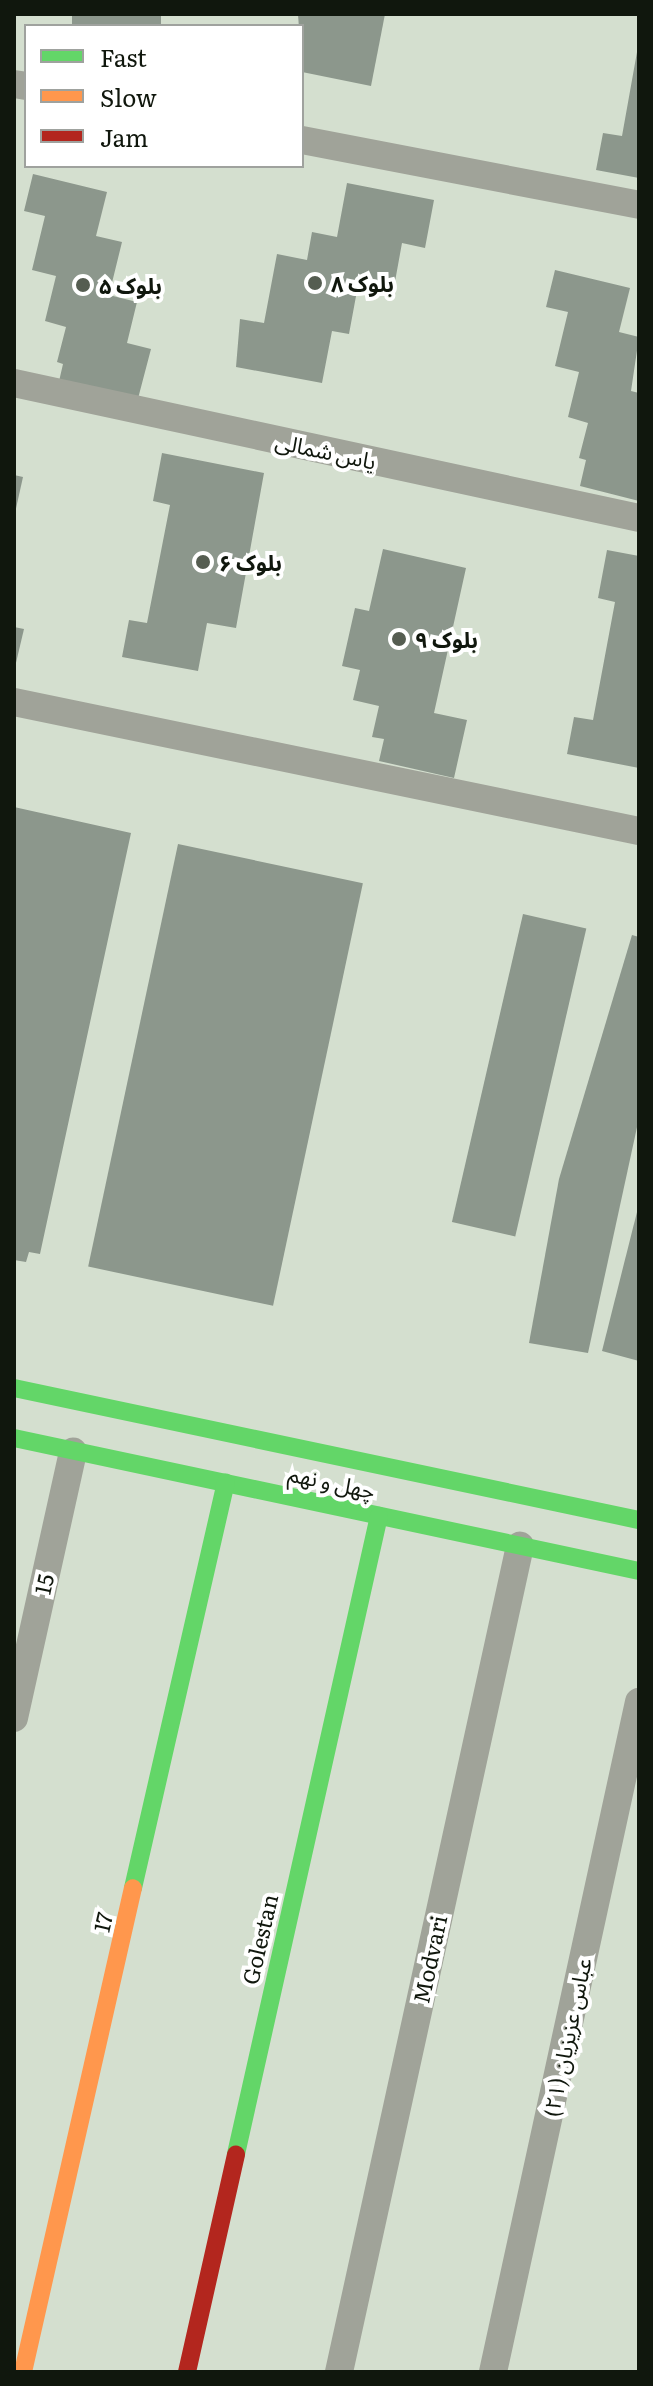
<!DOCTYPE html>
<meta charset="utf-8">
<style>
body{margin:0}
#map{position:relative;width:653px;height:2386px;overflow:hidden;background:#d4dfcf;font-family:Literata,"Noto Sans Arabic",serif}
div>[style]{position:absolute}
.building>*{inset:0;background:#8c978c;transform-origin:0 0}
.street>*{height:28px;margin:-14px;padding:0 14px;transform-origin:14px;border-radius:14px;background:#a0a399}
.fast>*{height:18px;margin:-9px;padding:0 9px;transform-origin:9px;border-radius:9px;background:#63d668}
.slow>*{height:18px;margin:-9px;padding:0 9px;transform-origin:9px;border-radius:9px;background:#ff974d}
.jam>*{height:18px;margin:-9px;padding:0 9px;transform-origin:9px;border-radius:9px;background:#b3261e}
.dots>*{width:22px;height:22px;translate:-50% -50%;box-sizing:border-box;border:4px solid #fff;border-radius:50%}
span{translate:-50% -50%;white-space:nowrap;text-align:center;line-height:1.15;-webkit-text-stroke:8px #fff;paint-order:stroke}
.poi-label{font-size:22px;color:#10170d;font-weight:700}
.left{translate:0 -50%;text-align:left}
.street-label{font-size:22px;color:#10170d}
.frame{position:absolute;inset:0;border:16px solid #10170d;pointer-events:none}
.legend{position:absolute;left:24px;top:24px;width:280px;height:144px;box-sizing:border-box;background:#fff;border:2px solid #9fa29e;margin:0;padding:10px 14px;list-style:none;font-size:24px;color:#10170d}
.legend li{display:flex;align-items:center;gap:16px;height:40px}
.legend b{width:40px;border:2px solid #9fa29e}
</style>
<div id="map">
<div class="building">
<i style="left:72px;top:14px;width:89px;height:12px"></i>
<i style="clip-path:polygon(298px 14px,385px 14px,371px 86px,302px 72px)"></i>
<i style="clip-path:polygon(637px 52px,639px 53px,639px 178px,596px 170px,603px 133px,622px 136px)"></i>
<i style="clip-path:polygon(33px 174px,107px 192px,96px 236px,122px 242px,109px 295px,137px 302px,127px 343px,151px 349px,135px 410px,57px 390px,63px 364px,57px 362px,66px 327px,45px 321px,56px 276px,32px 270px,45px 216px,24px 211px)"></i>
<i style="clip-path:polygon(347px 183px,434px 200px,425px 248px,402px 243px,394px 287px,359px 280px,349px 334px,332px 331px,322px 383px,236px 367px,240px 319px,264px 323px,277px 254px,307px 260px,312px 232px,337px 237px)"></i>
<i style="clip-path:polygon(555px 270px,630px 288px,619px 332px,639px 337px,631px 391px,639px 393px,639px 501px,580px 486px,586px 460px,579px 458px,588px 423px,568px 417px,579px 372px,555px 366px,568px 312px,546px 307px)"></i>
<i style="clip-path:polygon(162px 453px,264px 473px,236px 628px,207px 623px,198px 671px,122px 657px,129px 620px,147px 623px,170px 505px,153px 501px)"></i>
<i style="clip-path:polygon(14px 475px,23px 477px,15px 513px,14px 513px)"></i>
<i style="clip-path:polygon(383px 549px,466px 568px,434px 713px,467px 720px,454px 778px,379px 761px,384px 739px,372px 737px,379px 706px,353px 700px,360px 670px,342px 666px,355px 608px,369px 611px)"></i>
<i style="clip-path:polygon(607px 550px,639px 556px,639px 768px,567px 754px,574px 717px,593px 720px,615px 602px,598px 598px)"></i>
<i style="clip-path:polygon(14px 627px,24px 629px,15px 667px,14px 667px)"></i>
<i style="clip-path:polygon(14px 807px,131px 833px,40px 1254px,29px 1252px,26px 1262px,14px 1260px)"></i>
<i style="left:178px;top:844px;width:189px;height:432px;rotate:12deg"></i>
<i style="left:523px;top:914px;width:65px;height:316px;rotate:13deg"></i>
<i style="clip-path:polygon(632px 935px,639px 937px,639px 1118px,588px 1353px,529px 1343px,559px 1179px)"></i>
<i style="clip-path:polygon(638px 1208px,639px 1208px,639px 1361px,602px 1351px)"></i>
</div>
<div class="street">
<i style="left:14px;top:84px;width:12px;rotate:9deg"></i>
<i style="left:302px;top:140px;width:343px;rotate:10.9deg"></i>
<i style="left:14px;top:383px;width:639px;rotate:12.19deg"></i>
<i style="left:14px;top:702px;width:638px;rotate:11.66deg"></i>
<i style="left:14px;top:1718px;width:273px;rotate:-77.5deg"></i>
<i style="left:339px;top:2372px;width:846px;rotate:-77.64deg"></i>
<i style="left:493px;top:2372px;width:686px;rotate:-77.71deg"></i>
</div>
<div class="fast">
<i style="left:14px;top:1388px;width:639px;rotate:11.93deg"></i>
<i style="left:14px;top:1438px;width:639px;rotate:12.01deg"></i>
<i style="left:133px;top:1888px;width:416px;rotate:-77.1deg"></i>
<i style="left:236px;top:2154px;width:654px;rotate:-77.37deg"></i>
</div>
<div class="slow">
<i style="left:23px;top:2372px;width:496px;rotate:-77.2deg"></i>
</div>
<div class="jam">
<i style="left:187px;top:2372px;width:223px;rotate:-77.3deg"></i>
</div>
<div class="dots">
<i style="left:315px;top:283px;background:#555d51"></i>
<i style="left:83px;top:285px;background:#555d51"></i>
<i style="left:203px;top:562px;background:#555d51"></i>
<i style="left:399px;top:639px;background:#555d51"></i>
</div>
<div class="poi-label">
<span class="left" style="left:331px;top:283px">بلوک ۸</span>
<span class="left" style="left:99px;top:285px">بلوک ۵</span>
<span class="left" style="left:219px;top:562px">بلوک ۶</span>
<span class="left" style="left:415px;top:639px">بلوک ۹</span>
</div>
<div class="street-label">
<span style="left:326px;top:450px;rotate:12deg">یاس شمالی</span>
<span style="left:332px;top:1481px;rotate:12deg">چهل و نهم</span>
<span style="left:43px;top:1584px;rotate:-78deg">15</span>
<span style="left:102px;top:1922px;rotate:-77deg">17</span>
<span style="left:259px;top:1939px;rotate:-77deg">Golestan</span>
<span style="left:429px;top:1959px;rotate:-78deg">Modvari</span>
<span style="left:566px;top:2037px;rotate:-78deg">عباس عزیزیان (۲۱)</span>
</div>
<div class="frame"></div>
<ul class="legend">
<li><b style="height:10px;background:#63d668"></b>Fast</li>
<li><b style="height:10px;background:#ff974d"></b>Slow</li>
<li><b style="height:10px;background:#b3261e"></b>Jam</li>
</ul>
</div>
